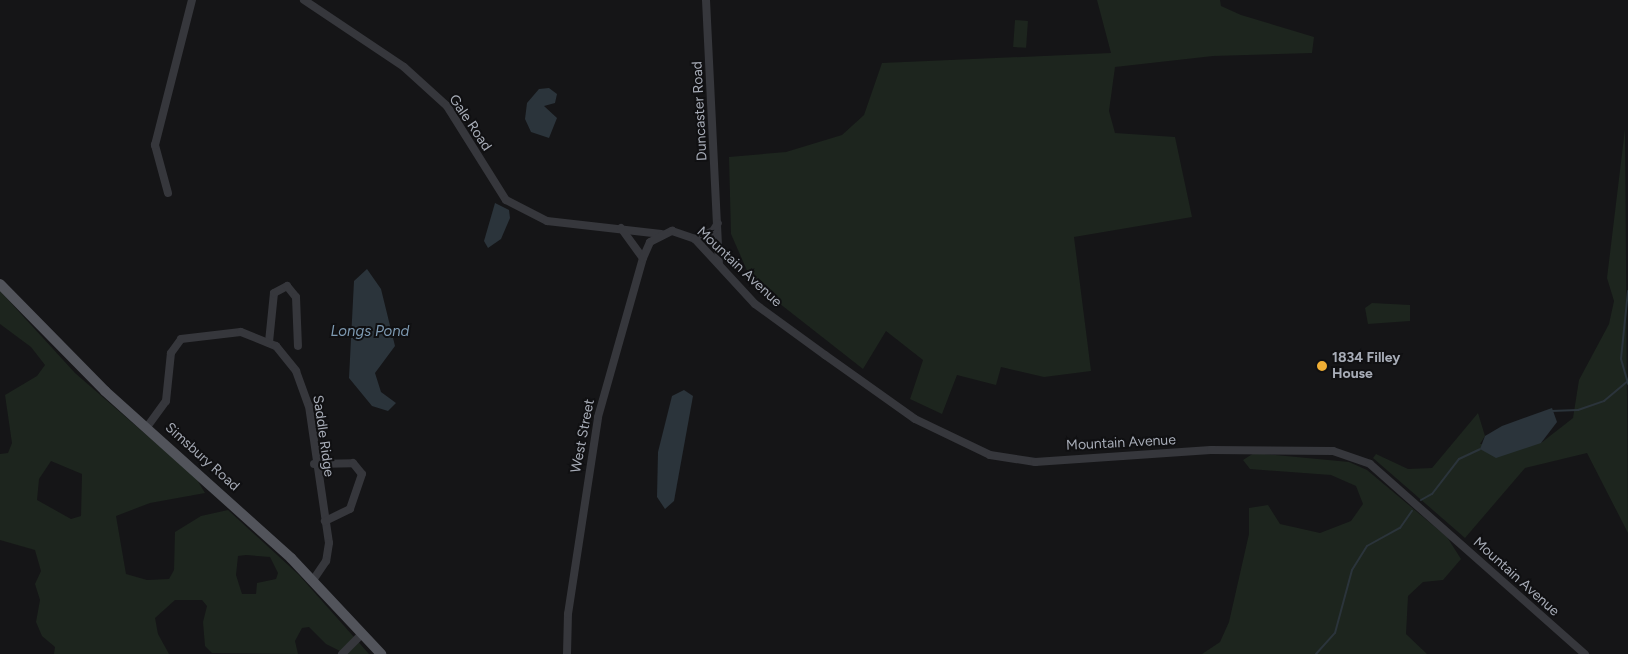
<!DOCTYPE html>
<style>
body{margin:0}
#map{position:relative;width:1628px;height:654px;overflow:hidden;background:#151517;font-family:Figtree,sans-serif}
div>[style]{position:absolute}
.green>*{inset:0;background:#1d251e;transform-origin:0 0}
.water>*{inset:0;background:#2b343b}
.stream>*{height:2px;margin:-1px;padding:0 1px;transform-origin:1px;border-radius:1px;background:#2b343b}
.minor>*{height:8px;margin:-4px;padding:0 4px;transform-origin:4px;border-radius:4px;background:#36373c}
.major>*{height:10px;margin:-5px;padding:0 5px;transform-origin:5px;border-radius:5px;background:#52545b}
.dots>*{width:14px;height:14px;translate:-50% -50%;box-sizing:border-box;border:2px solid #101012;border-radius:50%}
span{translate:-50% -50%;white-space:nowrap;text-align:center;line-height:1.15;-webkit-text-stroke:4px #101012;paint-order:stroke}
.street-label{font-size:14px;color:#a7acb7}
.poi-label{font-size:14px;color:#a7acb7;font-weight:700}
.left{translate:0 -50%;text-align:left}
.water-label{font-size:15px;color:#7e9ab2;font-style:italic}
</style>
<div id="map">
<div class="green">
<i style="clip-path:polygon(1097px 0,1220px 0,1221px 6px,1241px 15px,1314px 37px,1312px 53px,1213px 56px,1115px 67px,1109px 111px,1115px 133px,1175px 137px,1192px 217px,1074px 237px,1091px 371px,1044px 377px,1001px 367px,996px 385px,957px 375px,942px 414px,910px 399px,923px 360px,886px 331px,863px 369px,752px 282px,731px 234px,729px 157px,786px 152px,842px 135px,864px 115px,882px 63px,1111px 53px)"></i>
<i style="left:1015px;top:20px;width:13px;height:27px;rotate:4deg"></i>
<i style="clip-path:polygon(1625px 129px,1628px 533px,1587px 453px,1525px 468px,1465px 538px,1373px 458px,1376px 454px,1408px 469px,1432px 468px,1478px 413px,1485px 436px,1480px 444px,1541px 443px,1573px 418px,1579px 380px,1609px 324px,1614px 301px,1607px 278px)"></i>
<i style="clip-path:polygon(evenodd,0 291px,75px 373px,196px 478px,205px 493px,150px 503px,116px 516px,126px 574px,147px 580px,169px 579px,174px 570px,175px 532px,201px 516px,228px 510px,299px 575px,369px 654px,346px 654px,326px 644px,309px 627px,302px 628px,295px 641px,298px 654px,212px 653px,205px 646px,203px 622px,207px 606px,202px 600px,175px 600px,155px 618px,158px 634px,169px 654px,54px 654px,55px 647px,42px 636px,36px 622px,40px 600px,35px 584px,41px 571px,35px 550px,0 540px,0 454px,8px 453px,12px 443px,5px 395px,37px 376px,45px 365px,31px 347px,0 324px,0 291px,51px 461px,82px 474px,81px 516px,71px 519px,37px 500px,39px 479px,51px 461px,0 291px,246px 555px,270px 557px,278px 573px,276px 579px,257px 583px,256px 594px,242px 594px,236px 575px,238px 556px,246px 555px)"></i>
<i style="clip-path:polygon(1372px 303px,1410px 305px,1410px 321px,1368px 324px,1365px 308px)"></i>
<i style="clip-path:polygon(1254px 453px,1349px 462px,1367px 470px,1447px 537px,1461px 559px,1443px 580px,1423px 582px,1408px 596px,1406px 634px,1427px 654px,1202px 654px,1220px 642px,1229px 622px,1249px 534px,1249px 508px,1268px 505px,1280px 524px,1320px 533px,1351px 521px,1363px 504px,1356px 486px,1331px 475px,1250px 469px,1243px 460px)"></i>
</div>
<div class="water">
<i style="clip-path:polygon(539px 89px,549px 88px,557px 94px,555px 103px,544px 106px,557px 118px,549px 138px,531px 132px,525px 119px,527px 103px)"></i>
<i style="clip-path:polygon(495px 203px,509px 210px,510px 218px,501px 239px,488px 248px,484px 241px)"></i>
<i style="clip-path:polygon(367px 269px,381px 289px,395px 346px,375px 373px,381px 392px,396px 403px,388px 411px,372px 406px,349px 378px,354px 281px)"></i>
<i style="clip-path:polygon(684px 390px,693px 396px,674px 501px,665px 509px,657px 497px,658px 452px,672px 396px)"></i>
<i style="clip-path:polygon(1552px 408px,1557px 422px,1541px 443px,1496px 458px,1480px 449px,1485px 436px,1502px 426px)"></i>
</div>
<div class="stream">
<i style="left:1628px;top:291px;width:68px;rotate:95.9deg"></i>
<i style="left:1621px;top:359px;width:26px;rotate:74deg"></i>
<i style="left:1551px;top:411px;width:27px;rotate:-2deg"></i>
<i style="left:1578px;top:410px;width:28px;rotate:-19deg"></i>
<i style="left:1604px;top:401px;width:30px;rotate:-40deg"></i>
<i style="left:1421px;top:500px;width:13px;rotate:-29deg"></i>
<i style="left:1432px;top:494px;width:44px;rotate:-52.4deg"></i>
<i style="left:1459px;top:459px;width:23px;rotate:-25deg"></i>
<i style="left:1316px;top:654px;width:28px;rotate:-48deg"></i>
<i style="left:1335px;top:633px;width:65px;rotate:-74.9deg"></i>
<i style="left:1352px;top:570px;width:28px;rotate:-58deg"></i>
<i style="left:1367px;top:546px;width:38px;rotate:-29deg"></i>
<i style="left:1400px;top:528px;width:21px;rotate:-55deg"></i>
</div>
<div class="minor">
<i style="left:304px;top:0;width:120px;rotate:33.8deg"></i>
<i style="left:404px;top:67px;width:58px;rotate:42.2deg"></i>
<i style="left:447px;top:106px;width:111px;rotate:57.9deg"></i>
<i style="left:506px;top:200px;width:46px;rotate:27.1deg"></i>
<i style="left:547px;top:221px;width:115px;rotate:6.5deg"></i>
<i style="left:706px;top:0;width:264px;rotate:87.2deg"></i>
<i style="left:168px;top:193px;width:50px;rotate:-105.2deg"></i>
<i style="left:155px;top:145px;width:150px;rotate:-75.7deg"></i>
<i style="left:621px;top:228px;width:37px;rotate:54deg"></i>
<i style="left:695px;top:239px;width:20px;rotate:-24deg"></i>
<i style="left:713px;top:231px;width:9px;rotate:-58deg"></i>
<i style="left:269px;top:342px;width:49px;rotate:-84.2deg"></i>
<i style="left:274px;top:293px;width:15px;rotate:-28deg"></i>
<i style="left:287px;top:286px;width:14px;rotate:51deg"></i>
<i style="left:296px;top:297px;width:49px;rotate:87.7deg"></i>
<i style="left:147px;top:427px;width:32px;rotate:-54deg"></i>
<i style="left:166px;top:401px;width:48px;rotate:-84.1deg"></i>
<i style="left:171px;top:353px;width:17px;rotate:-54deg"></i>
<i style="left:181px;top:339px;width:60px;rotate:-6.7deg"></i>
<i style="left:241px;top:332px;width:38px;rotate:22deg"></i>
<i style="left:276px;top:346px;width:32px;rotate:51deg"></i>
<i style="left:296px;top:371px;width:37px;rotate:70deg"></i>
<i style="left:309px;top:406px;width:138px;rotate:81.7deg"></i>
<i style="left:329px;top:543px;width:18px;rotate:99deg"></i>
<i style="left:326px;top:561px;width:23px;rotate:124deg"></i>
<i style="left:314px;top:464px;width:39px;rotate:-1deg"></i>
<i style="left:353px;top:463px;width:14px;rotate:51deg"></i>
<i style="left:362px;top:474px;width:37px;rotate:109deg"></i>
<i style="left:350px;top:509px;width:28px;rotate:154deg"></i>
<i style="left:342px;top:654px;width:28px;rotate:-45deg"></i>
<i style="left:567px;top:654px;width:40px;rotate:-88.6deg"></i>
<i style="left:568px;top:614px;width:199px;rotate:-81.3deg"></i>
<i style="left:598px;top:417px;width:165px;rotate:-74.2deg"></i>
<i style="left:643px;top:258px;width:17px;rotate:-66deg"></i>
<i style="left:650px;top:242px;width:25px;rotate:-27deg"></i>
<i style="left:672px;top:231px;width:24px;rotate:19deg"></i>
<i style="left:695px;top:239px;width:88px;rotate:47.3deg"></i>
<i style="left:755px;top:304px;width:87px;rotate:36.1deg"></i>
<i style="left:825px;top:355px;width:110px;rotate:35.4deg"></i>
<i style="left:915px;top:419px;width:83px;rotate:25.6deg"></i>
<i style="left:990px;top:455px;width:46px;rotate:8.8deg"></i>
<i style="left:1035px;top:462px;width:176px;rotate:-3.9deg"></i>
<i style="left:1211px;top:450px;width:122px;rotate:0.5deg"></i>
<i style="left:1333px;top:451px;width:39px;rotate:19deg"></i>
<i style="left:1370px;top:464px;width:287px;rotate:41.5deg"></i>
</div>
<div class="major">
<i style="left:0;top:284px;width:150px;rotate:45.5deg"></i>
<i style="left:105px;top:391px;width:250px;rotate:41.9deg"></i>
<i style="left:291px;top:558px;width:132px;rotate:46.8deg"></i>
</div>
<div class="dots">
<i style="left:1322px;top:366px;background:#efae35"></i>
</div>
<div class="street-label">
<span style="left:700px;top:111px;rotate:-93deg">Duncaster Road</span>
<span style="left:470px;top:123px;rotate:56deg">Gale Road</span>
<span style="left:739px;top:267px;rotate:43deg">Mountain Avenue</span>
<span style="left:323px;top:436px;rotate:82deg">Saddle Ridge</span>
<span style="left:583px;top:436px;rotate:-79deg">West Street</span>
<span style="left:1121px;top:443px;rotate:-3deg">Mountain Avenue</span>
<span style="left:202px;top:457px;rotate:42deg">Simsbury Road</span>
<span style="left:1516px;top:577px;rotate:42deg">Mountain Avenue</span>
</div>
<div class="poi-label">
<span class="left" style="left:1332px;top:366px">1834 Filley<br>House</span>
</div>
<div class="water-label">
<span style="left:370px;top:332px">Longs Pond</span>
</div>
</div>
